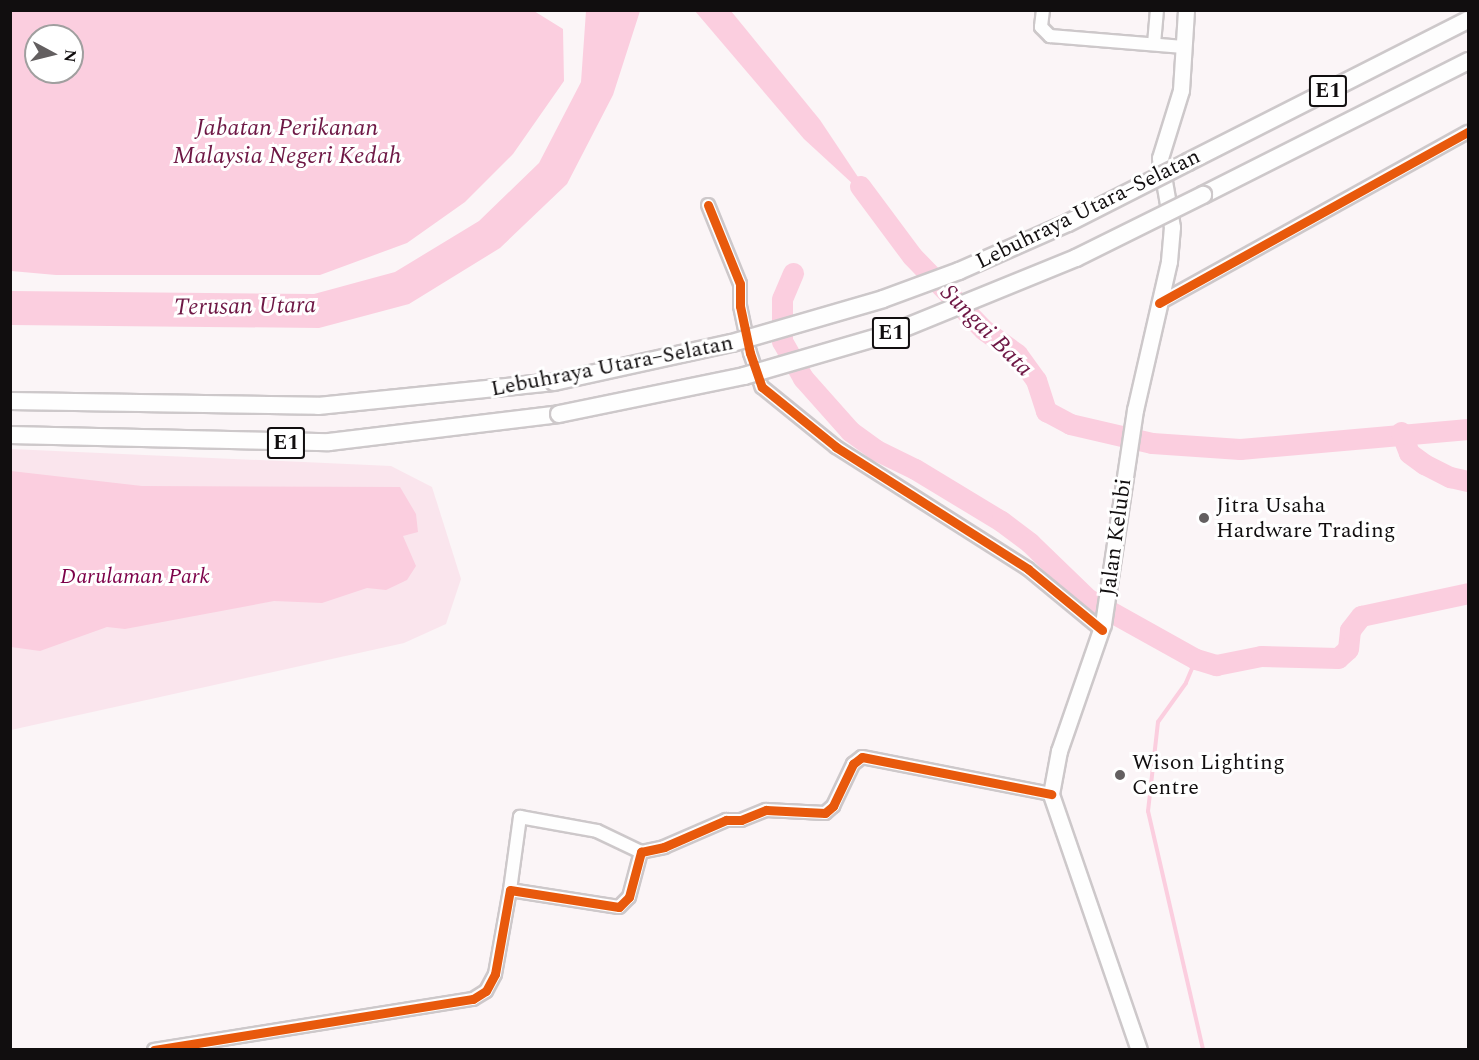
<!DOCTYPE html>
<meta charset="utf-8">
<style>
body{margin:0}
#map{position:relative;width:1479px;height:1060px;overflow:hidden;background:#fbf5f7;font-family:Spectral,serif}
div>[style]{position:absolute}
.green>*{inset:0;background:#fae5ed}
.water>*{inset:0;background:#fbcedf}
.stream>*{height:4px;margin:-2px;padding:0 2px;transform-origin:2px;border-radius:2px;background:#fbcedf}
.river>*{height:21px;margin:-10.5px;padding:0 10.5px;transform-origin:10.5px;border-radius:10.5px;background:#fbcedf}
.roads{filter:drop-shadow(2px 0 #cdc8ca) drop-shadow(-2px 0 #cdc8ca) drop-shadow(0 2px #cdc8ca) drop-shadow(0 -2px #cdc8ca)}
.minor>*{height:12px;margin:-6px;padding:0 6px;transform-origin:6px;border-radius:6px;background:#fefefe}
.major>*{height:15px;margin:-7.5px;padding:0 7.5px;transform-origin:7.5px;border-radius:7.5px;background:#fefefe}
.highway>*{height:16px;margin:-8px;padding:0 8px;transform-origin:8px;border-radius:8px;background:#fefefe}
.bridges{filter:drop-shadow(2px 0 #cdc8ca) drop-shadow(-2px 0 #cdc8ca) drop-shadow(0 2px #cdc8ca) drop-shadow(0 -2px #cdc8ca)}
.highway-bridge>*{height:16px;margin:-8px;padding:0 8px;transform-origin:8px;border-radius:8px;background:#fefefe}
.cycleway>*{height:9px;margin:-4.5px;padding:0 4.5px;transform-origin:4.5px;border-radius:4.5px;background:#e8590c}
.dots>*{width:16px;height:16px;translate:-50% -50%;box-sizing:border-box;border:3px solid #fff;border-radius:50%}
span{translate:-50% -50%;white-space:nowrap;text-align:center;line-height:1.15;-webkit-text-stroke:6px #fff;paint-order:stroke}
.shield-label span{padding:2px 4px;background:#fff;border:2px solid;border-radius:4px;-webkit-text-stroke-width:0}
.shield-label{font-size:21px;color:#110e0f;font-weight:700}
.street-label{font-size:22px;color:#110e0f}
.poi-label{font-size:22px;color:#110e0f}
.left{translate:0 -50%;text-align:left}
.park-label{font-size:22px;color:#7c0049;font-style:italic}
.water-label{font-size:24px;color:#6e1845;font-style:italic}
.frame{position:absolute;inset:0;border:12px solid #110e0f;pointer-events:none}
.north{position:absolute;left:24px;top:24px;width:60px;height:60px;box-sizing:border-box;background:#fff;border:2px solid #a09f9f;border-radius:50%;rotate:97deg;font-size:16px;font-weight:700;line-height:24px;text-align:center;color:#110e0f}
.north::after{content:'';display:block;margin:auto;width:21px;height:27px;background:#635f60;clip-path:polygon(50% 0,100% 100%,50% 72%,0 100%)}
</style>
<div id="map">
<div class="green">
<i style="clip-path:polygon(11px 449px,391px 466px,432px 487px,461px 579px,446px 624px,404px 643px,11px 730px)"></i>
</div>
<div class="water">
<i style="clip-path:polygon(evenodd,10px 11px,534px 11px,563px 29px,564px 81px,513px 154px,465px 202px,407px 243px,320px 275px,56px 275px,11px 271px,10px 11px,36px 36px,72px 36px,72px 72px,36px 72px,36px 36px)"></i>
<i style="clip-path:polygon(586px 11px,640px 11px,613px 95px,567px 184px,500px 248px,409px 304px,319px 328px,11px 325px,11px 291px,314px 294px,395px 272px,479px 221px,539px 163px,581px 82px)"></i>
<i style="clip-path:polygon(695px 11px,731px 11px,820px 120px,878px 207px,804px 139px)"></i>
<i style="clip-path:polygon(11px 471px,142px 486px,400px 487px,416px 514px,418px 532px,403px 536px,416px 566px,407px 580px,386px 590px,367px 588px,322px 603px,274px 601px,125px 629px,107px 627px,40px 651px,11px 647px)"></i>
</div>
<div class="stream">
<i style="left:1196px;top:659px;width:26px;rotate:113deg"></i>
<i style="left:1186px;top:683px;width:48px;rotate:125.7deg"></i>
<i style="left:1158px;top:722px;width:90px;rotate:96.4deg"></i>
<i style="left:1148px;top:811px;width:245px;rotate:77deg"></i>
</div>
<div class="river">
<i style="left:860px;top:186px;width:87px;rotate:53.4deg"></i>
<i style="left:912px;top:256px;width:103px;rotate:45.8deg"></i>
<i style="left:984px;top:330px;width:41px;rotate:36deg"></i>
<i style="left:1017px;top:354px;width:32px;rotate:54deg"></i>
<i style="left:1036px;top:380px;width:33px;rotate:72deg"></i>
<i style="left:1046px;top:411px;width:27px;rotate:28deg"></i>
<i style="left:1070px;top:424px;width:84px;rotate:13deg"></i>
<i style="left:1152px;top:443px;width:88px;rotate:3.9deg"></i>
<i style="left:1240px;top:449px;width:229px;rotate:-5deg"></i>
<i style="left:793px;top:273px;width:28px;rotate:113deg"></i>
<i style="left:782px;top:299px;width:42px;rotate:90deg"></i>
<i style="left:782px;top:341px;width:43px;rotate:60.4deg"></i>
<i style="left:803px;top:378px;width:71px;rotate:48.4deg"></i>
<i style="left:850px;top:431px;width:32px;rotate:36deg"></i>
<i style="left:876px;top:450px;width:43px;rotate:26deg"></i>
<i style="left:915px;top:469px;width:100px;rotate:31.2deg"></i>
<i style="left:1001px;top:521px;width:36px;rotate:37deg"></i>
<i style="left:1030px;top:543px;width:81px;rotate:44deg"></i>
<i style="left:1088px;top:599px;width:124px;rotate:29.1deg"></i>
<i style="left:1196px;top:659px;width:21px;rotate:17deg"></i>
<i style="left:1216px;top:665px;width:46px;rotate:-11.3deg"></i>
<i style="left:1261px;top:656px;width:77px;rotate:1.5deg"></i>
<i style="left:1338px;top:658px;width:13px;rotate:-42deg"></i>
<i style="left:1348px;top:649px;width:19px;rotate:-84deg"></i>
<i style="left:1350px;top:630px;width:18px;rotate:-52deg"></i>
<i style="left:1361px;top:616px;width:109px;rotate:-12.1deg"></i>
<i style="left:1401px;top:432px;width:22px;rotate:69deg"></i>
<i style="left:1409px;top:453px;width:19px;rotate:36deg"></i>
<i style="left:1424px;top:464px;width:29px;rotate:27deg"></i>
<i style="left:1450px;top:477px;width:18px;rotate:13deg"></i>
</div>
<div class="roads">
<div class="minor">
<i style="left:1043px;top:10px;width:17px;rotate:97deg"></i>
<i style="left:1041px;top:27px;width:13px;rotate:45deg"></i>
<i style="left:1050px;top:36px;width:134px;rotate:4.7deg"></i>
<i style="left:1154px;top:44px;width:34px;rotate:-85deg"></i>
<i style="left:708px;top:205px;width:85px;rotate:67.9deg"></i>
<i style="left:740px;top:284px;width:22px;rotate:90deg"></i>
<i style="left:740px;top:306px;width:48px;rotate:78deg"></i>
<i style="left:750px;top:353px;width:36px;rotate:71deg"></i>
<i style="left:762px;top:387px;width:95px;rotate:39deg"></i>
<i style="left:836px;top:447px;width:227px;rotate:32.4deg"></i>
<i style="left:1028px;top:569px;width:96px;rotate:39.5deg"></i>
<i style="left:1159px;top:303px;width:353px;rotate:-29deg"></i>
<i style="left:510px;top:890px;width:74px;rotate:-82.2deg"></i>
<i style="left:520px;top:817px;width:78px;rotate:10.3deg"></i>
<i style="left:597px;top:831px;width:49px;rotate:25.5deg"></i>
<i style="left:154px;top:1050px;width:323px;rotate:-9.1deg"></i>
<i style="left:473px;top:999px;width:15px;rotate:-32deg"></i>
<i style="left:486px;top:991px;width:19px;rotate:-62deg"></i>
<i style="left:495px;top:974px;width:85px;rotate:-79.9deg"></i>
<i style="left:510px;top:890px;width:110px;rotate:8.9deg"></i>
<i style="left:619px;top:907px;width:14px;rotate:-45deg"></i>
<i style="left:629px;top:897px;width:47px;rotate:-75.1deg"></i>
<i style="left:641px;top:852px;width:24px;rotate:-12deg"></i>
<i style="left:664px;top:847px;width:68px;rotate:-23.5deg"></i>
<i style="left:726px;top:820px;width:15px"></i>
<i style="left:741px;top:820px;width:27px;rotate:-22deg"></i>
<i style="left:766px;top:810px;width:59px;rotate:2.9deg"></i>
<i style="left:825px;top:813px;width:11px;rotate:-41deg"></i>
<i style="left:833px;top:806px;width:47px;rotate:-64.5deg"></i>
<i style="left:853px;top:764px;width:11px;rotate:-38deg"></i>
<i style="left:862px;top:757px;width:193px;rotate:11.1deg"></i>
</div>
<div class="major">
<i style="left:1139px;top:1050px;width:271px;rotate:-109deg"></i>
<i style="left:1051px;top:794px;width:44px;rotate:-79.5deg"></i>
<i style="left:1059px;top:751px;width:134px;rotate:-70.9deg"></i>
<i style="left:1103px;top:624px;width:216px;rotate:-81.5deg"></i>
<i style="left:1135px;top:410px;width:153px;rotate:-77.1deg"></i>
<i style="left:1169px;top:261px;width:34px;rotate:-85deg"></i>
<i style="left:1172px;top:227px;width:70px;rotate:-99.9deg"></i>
<i style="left:1160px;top:158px;width:71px;rotate:-72.8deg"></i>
<i style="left:1181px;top:90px;width:80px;rotate:-86.4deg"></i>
</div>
<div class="highway">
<i style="left:1188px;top:162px;width:314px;rotate:-26.9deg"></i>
<i style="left:1203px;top:195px;width:297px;rotate:-26.8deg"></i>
<i style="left:10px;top:401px;width:308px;rotate:0.9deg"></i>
<i style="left:318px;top:406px;width:237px;rotate:-5.8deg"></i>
<i style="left:10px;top:435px;width:319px;rotate:1.3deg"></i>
<i style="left:329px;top:442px;width:232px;rotate:-6.9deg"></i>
</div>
</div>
<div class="bridges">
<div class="highway-bridge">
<i style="left:554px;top:382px;width:182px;rotate:-12.4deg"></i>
<i style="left:732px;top:343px;width:157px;rotate:-16.2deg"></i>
<i style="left:883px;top:299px;width:81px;rotate:-20.2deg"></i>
<i style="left:959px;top:271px;width:119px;rotate:-23.8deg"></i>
<i style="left:1068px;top:223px;width:135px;rotate:-26.9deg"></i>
<i style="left:559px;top:414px;width:189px;rotate:-11.6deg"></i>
<i style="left:744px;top:376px;width:154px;rotate:-16.2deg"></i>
<i style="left:892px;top:333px;width:199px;rotate:-22.2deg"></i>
<i style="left:1076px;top:258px;width:142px;rotate:-26.4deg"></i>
</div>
</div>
<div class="cycleway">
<i style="left:708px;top:205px;width:85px;rotate:67.9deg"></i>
<i style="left:740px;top:284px;width:22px;rotate:90deg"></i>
<i style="left:740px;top:306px;width:48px;rotate:78deg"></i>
<i style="left:750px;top:353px;width:36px;rotate:71deg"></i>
<i style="left:762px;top:387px;width:95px;rotate:39deg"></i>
<i style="left:836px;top:447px;width:227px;rotate:32.4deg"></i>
<i style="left:1028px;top:569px;width:96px;rotate:39.5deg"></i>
<i style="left:1159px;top:303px;width:353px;rotate:-29deg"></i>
<i style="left:154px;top:1050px;width:323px;rotate:-9.1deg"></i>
<i style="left:473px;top:999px;width:15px;rotate:-32deg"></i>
<i style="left:486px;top:991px;width:19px;rotate:-62deg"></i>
<i style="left:495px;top:974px;width:85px;rotate:-79.9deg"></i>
<i style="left:510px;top:890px;width:110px;rotate:8.9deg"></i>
<i style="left:619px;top:907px;width:14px;rotate:-45deg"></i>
<i style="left:629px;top:897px;width:47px;rotate:-75.1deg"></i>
<i style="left:641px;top:852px;width:24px;rotate:-12deg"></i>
<i style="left:664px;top:847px;width:68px;rotate:-23.5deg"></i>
<i style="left:726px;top:820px;width:15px"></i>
<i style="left:741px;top:820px;width:27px;rotate:-22deg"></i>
<i style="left:766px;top:810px;width:59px;rotate:2.9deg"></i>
<i style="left:825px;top:813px;width:11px;rotate:-41deg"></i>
<i style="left:833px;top:806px;width:47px;rotate:-64.5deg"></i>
<i style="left:853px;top:764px;width:11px;rotate:-38deg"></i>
<i style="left:862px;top:757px;width:193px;rotate:11.1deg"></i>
</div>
<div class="dots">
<i style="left:1204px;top:518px;background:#635f60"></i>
<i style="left:1120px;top:775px;background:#635f60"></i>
</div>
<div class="shield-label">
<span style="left:1328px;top:91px">E1</span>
<span style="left:891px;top:333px">E1</span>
<span style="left:286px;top:443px">E1</span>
</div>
<div class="street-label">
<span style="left:1088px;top:209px;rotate:-26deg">Lebuhraya Utara–Selatan</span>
<span style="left:612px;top:366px;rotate:-11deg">Lebuhraya Utara–Selatan</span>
<span style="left:1116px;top:537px;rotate:-82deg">Jalan Kelubi</span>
</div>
<div class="poi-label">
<span class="left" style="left:1216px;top:518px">Jitra Usaha<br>Hardware Trading</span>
<span class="left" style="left:1132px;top:775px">Wison Lighting<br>Centre</span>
</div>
<div class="park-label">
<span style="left:135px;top:577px">Darulaman Park</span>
</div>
<div class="water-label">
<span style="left:287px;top:143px">Jabatan Perikanan<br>Malaysia Negeri Kedah</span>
<span style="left:245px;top:307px;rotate:-1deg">Terusan Utara</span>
<span style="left:986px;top:331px;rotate:45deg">Sungai Bata</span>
</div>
<div class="frame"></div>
<div class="north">N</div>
</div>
